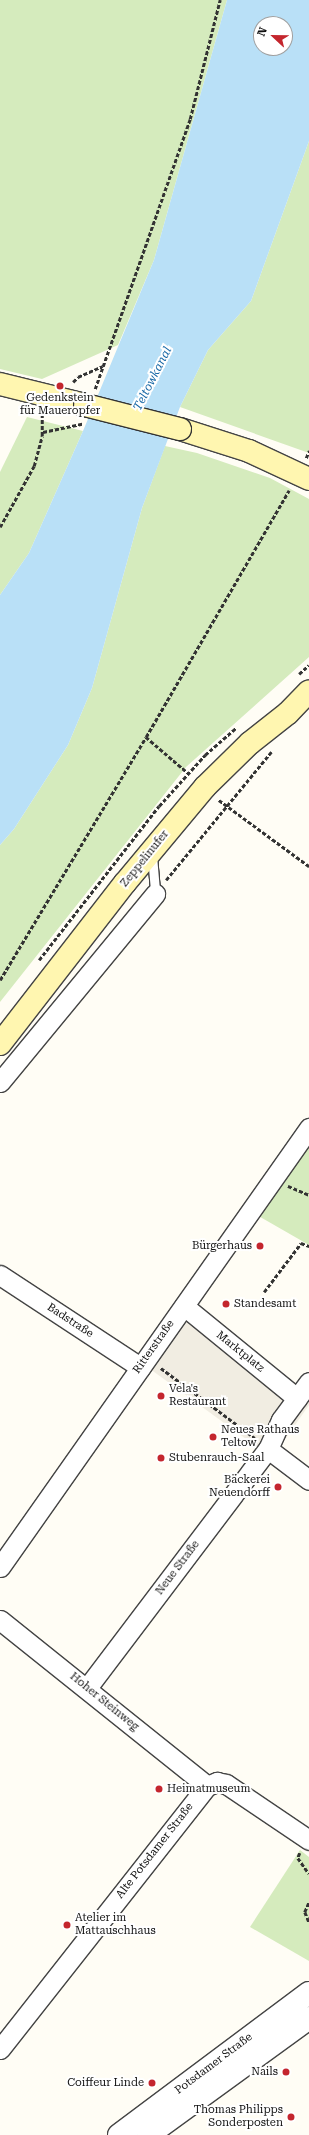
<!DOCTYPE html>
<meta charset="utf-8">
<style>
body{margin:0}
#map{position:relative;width:309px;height:2135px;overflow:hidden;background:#fffdf5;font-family:"Roboto Serif",serif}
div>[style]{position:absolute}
.green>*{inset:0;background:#d5ebbd}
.plaza>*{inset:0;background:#f1ede2}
.water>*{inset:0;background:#b9e0f7}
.path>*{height:2.5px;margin-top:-1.25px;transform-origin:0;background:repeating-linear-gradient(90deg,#333 0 4px,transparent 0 6px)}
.roads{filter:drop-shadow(1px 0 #444) drop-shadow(-1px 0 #444) drop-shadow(0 1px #444) drop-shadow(0 -1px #444)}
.service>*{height:9px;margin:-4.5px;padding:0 4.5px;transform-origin:4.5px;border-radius:4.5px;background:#fff}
.minor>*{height:19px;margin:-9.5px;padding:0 9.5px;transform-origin:9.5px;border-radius:9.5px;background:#fff}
.tertiary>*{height:22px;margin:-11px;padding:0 11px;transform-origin:11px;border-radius:11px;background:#fff}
.secondary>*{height:22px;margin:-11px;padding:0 11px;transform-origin:11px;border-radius:11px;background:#fff6b0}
.bridges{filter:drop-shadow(1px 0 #333) drop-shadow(-1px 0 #333) drop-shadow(0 1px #333) drop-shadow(0 -1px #333)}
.secondary-bridge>*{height:22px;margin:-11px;padding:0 11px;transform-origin:11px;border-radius:11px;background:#fff6b0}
.dots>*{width:11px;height:11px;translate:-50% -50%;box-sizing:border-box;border:2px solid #fff;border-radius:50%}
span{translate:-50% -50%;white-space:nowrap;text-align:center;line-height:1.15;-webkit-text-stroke:4px #fff;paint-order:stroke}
.poi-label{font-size:11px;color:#111}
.right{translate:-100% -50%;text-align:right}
.left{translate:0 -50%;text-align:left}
.street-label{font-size:11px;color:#111}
.water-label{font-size:12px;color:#1768a6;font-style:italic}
.north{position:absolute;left:253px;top:16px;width:40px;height:40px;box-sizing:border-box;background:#fff;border:1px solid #a0a0a0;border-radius:50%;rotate:292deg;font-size:11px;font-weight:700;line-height:16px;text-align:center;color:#111}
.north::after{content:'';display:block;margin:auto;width:14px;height:18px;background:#c4262e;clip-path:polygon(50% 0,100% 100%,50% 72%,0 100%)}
</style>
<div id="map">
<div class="green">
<i style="clip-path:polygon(0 0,227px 0,154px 260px,118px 345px,42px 379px,0 369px)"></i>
<i style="clip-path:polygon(309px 141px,309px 453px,180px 407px,208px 350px,251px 301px)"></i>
<i style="clip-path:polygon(27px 417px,83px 431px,29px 553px,0 595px,0 472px)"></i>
<i style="clip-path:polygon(165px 446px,197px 453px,270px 478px,309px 499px,309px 657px,186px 767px,0 1002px,0 845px,14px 829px,68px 745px,92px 688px,142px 508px)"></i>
<i style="clip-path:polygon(309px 1138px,309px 1245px,255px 1214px)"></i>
<i style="clip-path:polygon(300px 1850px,309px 1857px,309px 1961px,250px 1927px)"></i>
</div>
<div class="plaza">
<i style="clip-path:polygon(183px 1296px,309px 1400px,309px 1405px,272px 1458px,135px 1358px)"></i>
</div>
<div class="water">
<i style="clip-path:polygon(evenodd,227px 0,309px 0,309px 141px,251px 301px,208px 350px,180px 407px,142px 508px,92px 688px,68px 745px,14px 829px,0 845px,0 595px,29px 553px,83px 431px,154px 260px,227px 0,261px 24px,285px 24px,285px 48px,261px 48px,261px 24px)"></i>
</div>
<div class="path">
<i style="left:73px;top:382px;width:7px;rotate:-45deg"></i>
<i style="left:78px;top:377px;width:27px;rotate:-24deg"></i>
<i style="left:95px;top:389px;width:286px;rotate:-70.6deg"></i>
<i style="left:190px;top:119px;width:123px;rotate:-75.9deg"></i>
<i style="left:43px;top:432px;width:40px;rotate:-12deg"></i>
<i style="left:306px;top:458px;width:8px;rotate:-67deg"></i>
<i style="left:0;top:527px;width:70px;rotate:-60.9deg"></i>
<i style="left:34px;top:466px;width:31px;rotate:-75deg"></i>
<i style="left:42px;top:436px;width:22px;rotate:-90deg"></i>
<i style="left:299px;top:674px;width:13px;rotate:-42deg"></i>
<i style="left:146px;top:737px;width:55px;rotate:40.6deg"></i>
<i style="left:219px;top:800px;width:112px;rotate:36.3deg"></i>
<i style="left:166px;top:880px;width:166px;rotate:-50.6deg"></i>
<i style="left:39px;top:960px;width:195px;rotate:-52.1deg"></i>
<i style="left:159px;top:806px;width:69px;rotate:-48deg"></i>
<i style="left:205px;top:755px;width:41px;rotate:-41.1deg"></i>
<i style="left:0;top:980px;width:283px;rotate:-59deg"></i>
<i style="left:146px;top:737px;width:285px;rotate:-59.9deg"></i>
<i style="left:288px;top:1186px;width:23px;rotate:23deg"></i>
<i style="left:264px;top:1292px;width:61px;rotate:-52.9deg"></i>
<i style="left:301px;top:1243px;width:9px;rotate:21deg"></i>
<i style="left:161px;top:1368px;width:117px;rotate:36.7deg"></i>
<i style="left:300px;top:1853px;width:5px;rotate:112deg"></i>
<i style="left:298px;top:1858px;width:19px;rotate:55deg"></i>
<i style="left:309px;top:1903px;width:10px;rotate:114deg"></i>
<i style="left:305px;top:1912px;width:11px;rotate:68deg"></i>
</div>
<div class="roads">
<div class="service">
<i style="left:152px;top:856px;width:38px;rotate:85deg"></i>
</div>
<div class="minor">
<i style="left:0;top:1082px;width:244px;rotate:-50.5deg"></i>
<i style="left:0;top:1275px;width:168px;rotate:33.3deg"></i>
<i style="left:184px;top:1306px;width:146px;rotate:39.2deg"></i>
<i style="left:268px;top:1449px;width:51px;rotate:37.1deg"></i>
<i style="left:0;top:1567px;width:537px;rotate:-54.86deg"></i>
<i style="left:0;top:1620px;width:265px;rotate:38.7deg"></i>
<i style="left:87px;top:1688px;width:300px;rotate:-52.9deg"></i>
<i style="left:268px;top:1449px;width:32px;rotate:-66deg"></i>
<i style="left:281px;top:1420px;width:47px;rotate:-53.6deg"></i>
<i style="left:0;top:2049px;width:335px;rotate:-51.8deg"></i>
<i style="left:207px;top:1786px;width:11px;rotate:-22deg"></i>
<i style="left:217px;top:1782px;width:9px;rotate:13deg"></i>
<i style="left:226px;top:1784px;width:100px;rotate:34deg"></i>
</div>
<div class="tertiary">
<i style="left:119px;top:2135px;width:237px;rotate:-36.8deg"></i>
<i style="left:148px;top:2135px;width:199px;rotate:-36deg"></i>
</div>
<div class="secondary">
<i style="left:0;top:384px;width:88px;rotate:13.9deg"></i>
<i style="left:180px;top:429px;width:72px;rotate:17.7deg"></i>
<i style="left:249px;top:451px;width:66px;rotate:25deg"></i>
<i style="left:0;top:1044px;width:204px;rotate:-52.2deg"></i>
<i style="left:125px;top:883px;width:125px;rotate:-50.2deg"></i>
<i style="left:205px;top:787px;width:63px;rotate:-44.4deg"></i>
<i style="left:250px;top:743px;width:48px;rotate:-38.3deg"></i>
<i style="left:288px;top:713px;width:30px;rotate:-46deg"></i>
</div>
</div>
<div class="bridges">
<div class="secondary-bridge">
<i style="left:85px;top:405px;width:98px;rotate:14.2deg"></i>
</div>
</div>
<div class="dots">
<i style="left:60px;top:386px;background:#c4262e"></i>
<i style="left:260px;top:1246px;background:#c4262e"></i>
<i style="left:226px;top:1304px;background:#c4262e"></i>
<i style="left:161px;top:1396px;background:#c4262e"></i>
<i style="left:213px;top:1437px;background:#c4262e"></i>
<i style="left:161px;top:1458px;background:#c4262e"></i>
<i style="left:278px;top:1487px;background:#c4262e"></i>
<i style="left:159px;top:1789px;background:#c4262e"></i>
<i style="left:67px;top:1925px;background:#c4262e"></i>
<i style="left:286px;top:2072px;background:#c4262e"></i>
<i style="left:152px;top:2083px;background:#c4262e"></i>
<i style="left:291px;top:2117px;background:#c4262e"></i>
</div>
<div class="poi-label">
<span style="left:60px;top:405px">Gedenkstein<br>für Maueropfer</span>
<span class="right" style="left:252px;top:1246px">Bürgerhaus</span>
<span class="left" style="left:234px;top:1304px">Standesamt</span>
<span class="left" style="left:169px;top:1396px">Vela's<br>Restaurant</span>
<span class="left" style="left:221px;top:1437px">Neues Rathaus<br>Teltow</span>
<span class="left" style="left:169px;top:1458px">Stubenrauch-Saal</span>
<span class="right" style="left:270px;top:1487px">Bäckerei<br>Neuendorff</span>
<span class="left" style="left:167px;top:1789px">Heimatmuseum</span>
<span class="left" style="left:75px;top:1925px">Atelier im<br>Mattauschhaus</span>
<span class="right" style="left:278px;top:2072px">Nails</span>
<span class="right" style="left:144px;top:2083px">Coiffeur Linde</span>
<span class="right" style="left:283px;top:2117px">Thomas Philipps<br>Sonderposten</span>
</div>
<div class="street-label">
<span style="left:145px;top:859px;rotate:-51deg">Zeppelinufer</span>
<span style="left:70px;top:1321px;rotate:33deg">Badstraße</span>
<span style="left:154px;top:1347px;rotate:-55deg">Ritterstraße</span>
<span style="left:240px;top:1352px;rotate:39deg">Marktplatz</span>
<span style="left:178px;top:1568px;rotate:-53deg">Neue Straße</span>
<span style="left:104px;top:1702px;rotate:39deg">Hoher Steinweg</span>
<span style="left:155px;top:1851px;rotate:-52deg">Alte Potsdamer Straße</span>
<span style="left:214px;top:2064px;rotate:-37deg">Potsdamer Straße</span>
</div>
<div class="water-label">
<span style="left:153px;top:379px;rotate:-63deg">Teltowkanal</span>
</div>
<div class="north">N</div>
</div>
